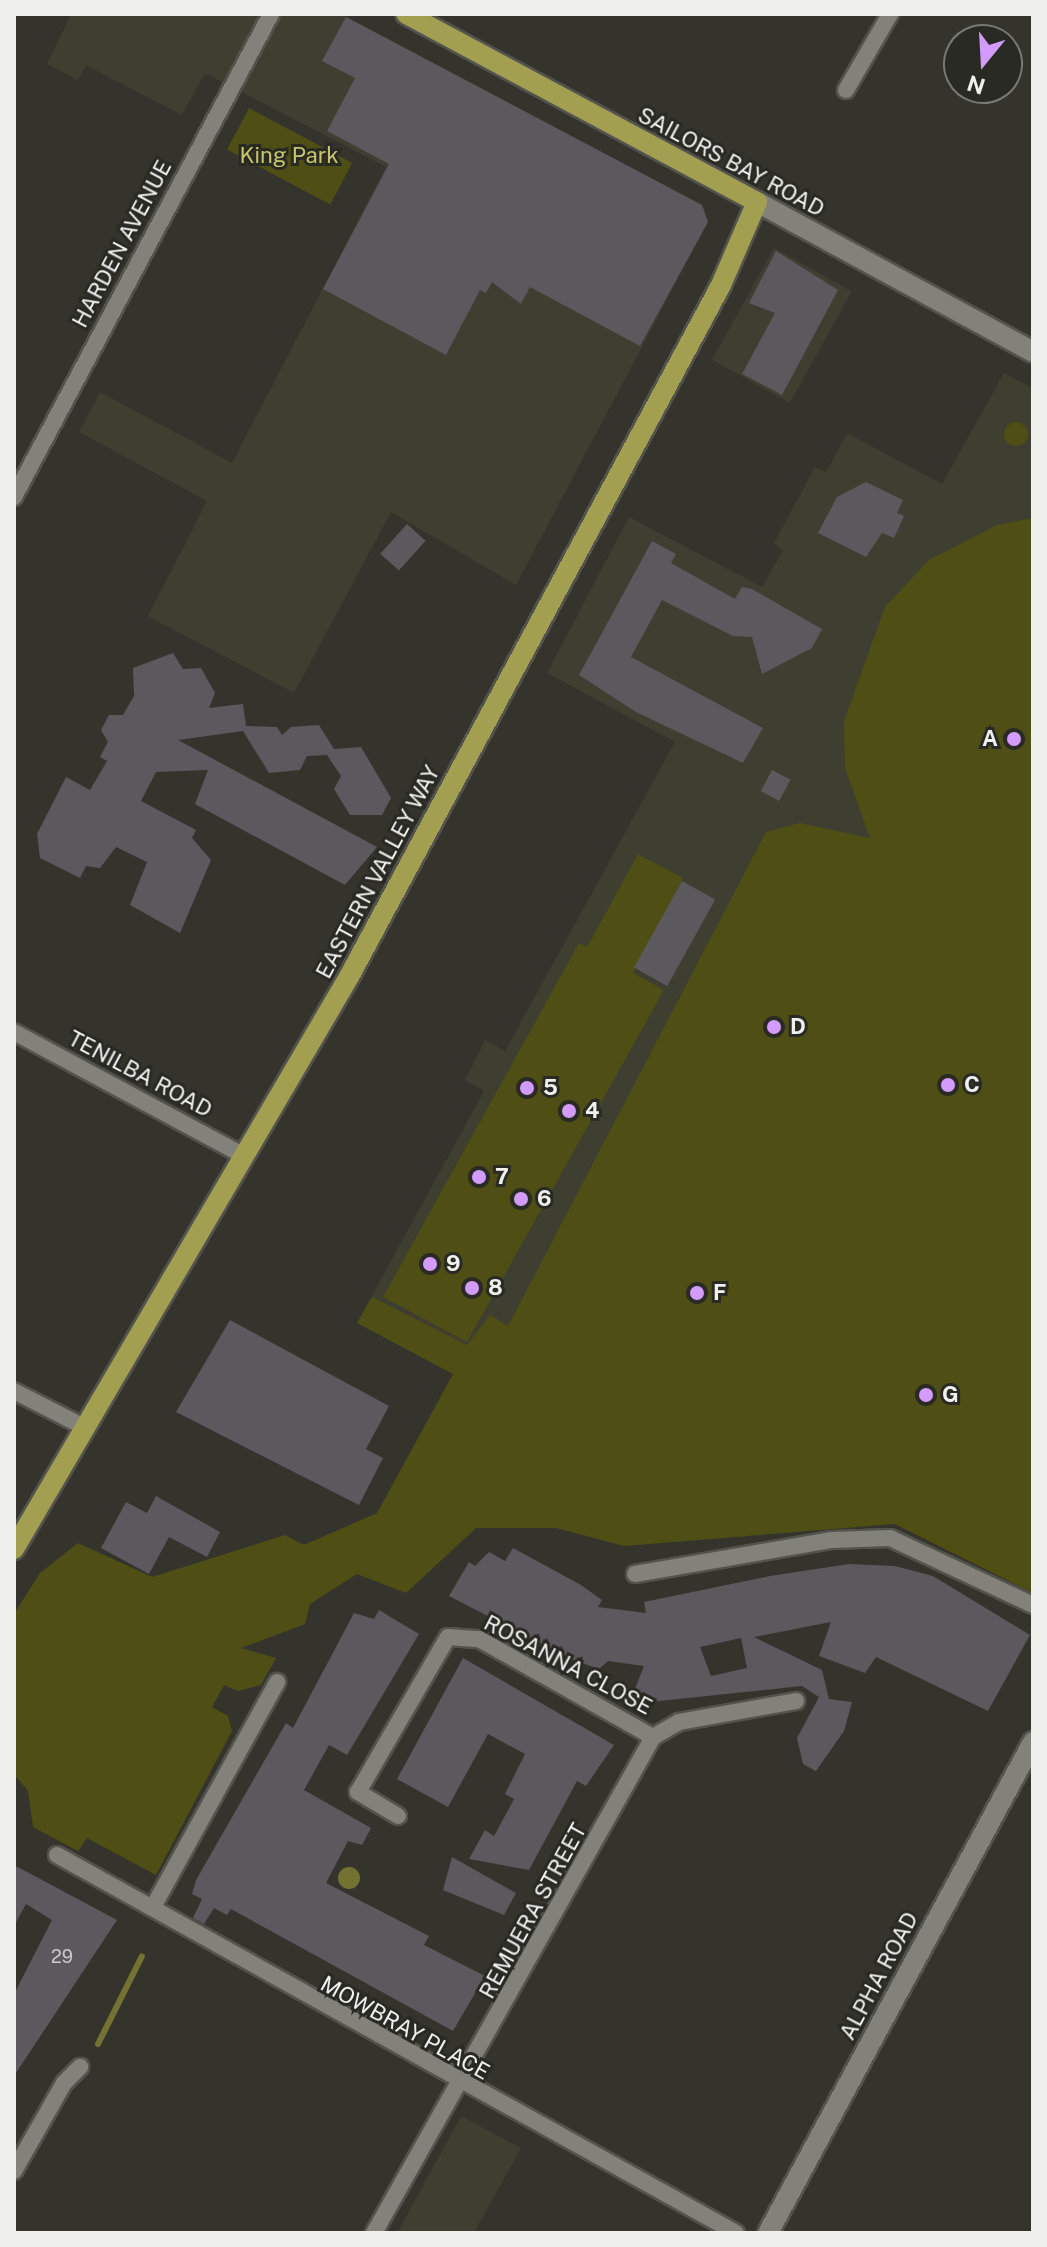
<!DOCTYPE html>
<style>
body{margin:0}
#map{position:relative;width:1047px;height:2247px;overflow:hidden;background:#34342d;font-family:"Public Sans",sans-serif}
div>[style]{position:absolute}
.built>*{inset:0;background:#3e3e31;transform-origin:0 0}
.green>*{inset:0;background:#4f4e15;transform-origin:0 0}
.round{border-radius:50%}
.water>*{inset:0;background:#737232}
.stream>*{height:6px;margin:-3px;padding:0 3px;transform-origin:3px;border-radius:3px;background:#737232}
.building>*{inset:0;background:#5b585e;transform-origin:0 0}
.roads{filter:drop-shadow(2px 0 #53534e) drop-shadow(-2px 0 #53534e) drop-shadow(0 2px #53534e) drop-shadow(0 -2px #53534e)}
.street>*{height:16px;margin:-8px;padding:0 8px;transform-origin:8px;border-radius:8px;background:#82827a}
.secondary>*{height:20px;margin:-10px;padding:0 10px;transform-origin:10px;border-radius:10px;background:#82827a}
.primary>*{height:20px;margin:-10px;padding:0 10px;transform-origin:10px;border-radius:10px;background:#a29f51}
.dots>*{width:22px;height:22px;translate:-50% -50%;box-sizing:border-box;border:4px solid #2a2a24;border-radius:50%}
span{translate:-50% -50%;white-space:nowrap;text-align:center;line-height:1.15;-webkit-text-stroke:6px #2a2a24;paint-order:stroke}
.number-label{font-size:18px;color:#cbcac8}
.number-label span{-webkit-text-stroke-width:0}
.park-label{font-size:22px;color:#c7c66a}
.street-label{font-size:22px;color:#f0f0ec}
.poi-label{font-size:22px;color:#f0f0ec;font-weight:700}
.right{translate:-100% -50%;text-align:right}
.left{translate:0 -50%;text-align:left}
.frame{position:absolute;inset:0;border:16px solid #f0f0ec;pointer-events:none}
.north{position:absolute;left:943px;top:24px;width:80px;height:80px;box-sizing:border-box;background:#2a2a24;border:2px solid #797974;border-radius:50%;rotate:198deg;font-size:22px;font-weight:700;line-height:32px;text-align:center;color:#f0f0ec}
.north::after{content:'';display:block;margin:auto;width:28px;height:36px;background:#d39cfc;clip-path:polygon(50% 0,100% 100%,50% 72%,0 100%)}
</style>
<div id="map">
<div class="built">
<i style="clip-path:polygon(71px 14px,341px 14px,702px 205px,708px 222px,516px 585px,391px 512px,294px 693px,148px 616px,207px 501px,79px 432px,100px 392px,232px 463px,386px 167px,205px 73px,182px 115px,86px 65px,78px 80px,47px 64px)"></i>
<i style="left:774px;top:248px;width:89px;height:128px;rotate:29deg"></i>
<i style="clip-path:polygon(1004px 373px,1033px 388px,1033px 1595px,892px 1515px,453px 1374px,357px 1323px,484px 1091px,465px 1080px,485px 1040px,505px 1051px,675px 742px,547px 673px,629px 517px,762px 587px,783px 550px,774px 543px,815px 467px,826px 472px,847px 433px,942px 484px)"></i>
<i style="clip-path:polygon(461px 2116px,521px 2148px,474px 2233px,397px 2233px)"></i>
</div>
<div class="green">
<i style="left:249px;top:108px;width:117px;height:47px;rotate:28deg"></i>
<i class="round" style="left:1004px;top:422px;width:24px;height:24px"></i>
<i style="clip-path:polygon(1033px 518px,1033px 1593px,895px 1524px,624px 1546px,556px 1528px,476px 1528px,406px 1593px,357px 1574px,310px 1604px,305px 1624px,241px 1648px,276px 1658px,261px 1685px,238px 1691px,224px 1685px,212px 1707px,228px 1716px,232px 1731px,156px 1875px,87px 1838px,78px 1851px,33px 1827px,28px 1791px,14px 1774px,14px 1614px,40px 1573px,78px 1543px,152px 1577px,285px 1535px,304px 1545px,377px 1513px,453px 1374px,357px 1323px,372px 1297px,467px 1345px,490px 1315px,508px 1326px,766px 832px,800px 823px,870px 838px,845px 768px,844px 721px,885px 607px,929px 560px,997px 525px)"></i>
<i style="clip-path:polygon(638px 854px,683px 878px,633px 973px,664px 990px,467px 1342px,383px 1297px,579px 943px,587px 947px)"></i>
</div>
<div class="water">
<i class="round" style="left:338px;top:1867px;width:22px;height:22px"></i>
</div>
<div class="stream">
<i style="left:98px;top:2044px;width:98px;rotate:-63.4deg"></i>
</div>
<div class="building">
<i style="clip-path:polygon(346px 17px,702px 205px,708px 222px,640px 346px,530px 287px,521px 304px,492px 282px,486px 293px,480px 290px,446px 355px,323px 289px,389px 164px,327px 131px,355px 78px,322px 61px)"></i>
<i style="clip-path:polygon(776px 251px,838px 290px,782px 395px,742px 374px,775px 313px,749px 303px)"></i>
<i style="clip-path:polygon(866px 482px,903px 500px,897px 513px,904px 516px,894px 538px,882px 533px,866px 557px,818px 533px,837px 497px)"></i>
<i style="left:407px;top:524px;width:25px;height:40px;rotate:42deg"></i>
<i style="clip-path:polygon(652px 541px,676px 554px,671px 563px,735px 599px,742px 587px,752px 589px,822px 629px,812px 648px,762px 674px,752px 637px,733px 636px,662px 600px,631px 657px,763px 728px,743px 763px,636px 712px,579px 675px)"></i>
<i style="clip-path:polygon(173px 653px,183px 669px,201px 668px,215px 693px,209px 708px,243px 704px,246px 726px,277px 727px,282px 735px,291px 727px,319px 725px,334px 749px,361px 747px,391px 798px,382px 815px,350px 815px,334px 789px,341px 776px,327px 755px,307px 756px,300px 770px,269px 773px,243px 731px,178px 740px,377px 847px,345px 885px,195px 804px,208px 770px,156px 772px,141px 801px,196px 830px,192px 838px,211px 860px,180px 933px,130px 905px,147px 862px,116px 847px,100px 868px,86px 866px,80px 878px,40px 858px,37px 834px,66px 777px,90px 790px,107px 761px,100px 757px,108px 742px,101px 730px,109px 715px,123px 715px,134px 696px,133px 668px)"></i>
<i style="left:772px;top:770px;width:21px;height:24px;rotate:28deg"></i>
<i style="left:682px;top:881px;width:38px;height:99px;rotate:29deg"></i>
<i style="clip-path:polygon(230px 1320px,389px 1406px,366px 1449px,383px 1458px,359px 1505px,176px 1412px)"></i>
<i style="clip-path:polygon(156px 1496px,220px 1532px,207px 1557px,169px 1537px,149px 1574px,101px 1548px,126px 1502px,147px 1513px)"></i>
<i style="clip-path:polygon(evenodd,513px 1548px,581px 1585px,602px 1600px,598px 1607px,646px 1613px,644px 1602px,770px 1576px,849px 1564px,895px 1566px,933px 1576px,1030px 1635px,988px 1711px,876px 1657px,865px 1673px,819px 1656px,831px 1622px,754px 1637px,822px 1670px,829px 1699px,852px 1702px,844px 1731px,816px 1771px,803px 1764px,797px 1738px,819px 1697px,802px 1686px,650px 1702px,632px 1696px,644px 1666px,608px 1661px,599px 1669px,571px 1659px,449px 1596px,469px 1562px,475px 1566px,489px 1552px,505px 1561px,513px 1548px,741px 1638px,747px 1668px,711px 1676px,700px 1647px,741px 1638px)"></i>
<i style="clip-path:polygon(379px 1610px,419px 1634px,347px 1755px,329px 1745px,304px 1790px,371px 1828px,362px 1845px,348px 1841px,326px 1883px,429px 1936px,424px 1945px,485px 1976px,453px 2031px,231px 1909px,227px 1915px,214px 1908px,204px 1924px,193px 1918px,202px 1899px,192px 1894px,196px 1880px,286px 1723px,293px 1728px,354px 1613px,374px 1619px)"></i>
<i style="clip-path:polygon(463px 1658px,614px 1745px,586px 1786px,577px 1781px,529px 1870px,469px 1859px,485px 1830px,494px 1836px,514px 1799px,505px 1794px,525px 1754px,488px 1734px,448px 1807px,397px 1779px)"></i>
<i style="clip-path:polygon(452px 1857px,516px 1893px,504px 1915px,443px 1890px)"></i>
<i style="clip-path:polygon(14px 1865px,117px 1920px,14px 2076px,14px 1994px,52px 1920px,26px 1904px,14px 1926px)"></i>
</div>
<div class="roads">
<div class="street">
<i style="left:846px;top:90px;width:88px;rotate:-59.9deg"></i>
<i style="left:14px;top:497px;width:547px;rotate:-61.98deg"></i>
<i style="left:14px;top:1032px;width:261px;rotate:28.3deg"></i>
<i style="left:14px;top:1391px;width:79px;rotate:27.2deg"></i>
<i style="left:635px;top:1574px;width:200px;rotate:-9.8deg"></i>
<i style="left:832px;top:1540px;width:58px;rotate:-2deg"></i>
<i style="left:890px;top:1538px;width:158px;rotate:25.1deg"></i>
<i style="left:398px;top:1816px;width:47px;rotate:-149deg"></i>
<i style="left:358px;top:1792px;width:179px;rotate:-59.9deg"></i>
<i style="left:448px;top:1637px;width:31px;rotate:4deg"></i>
<i style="left:479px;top:1639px;width:200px;rotate:29.4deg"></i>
<i style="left:57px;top:1855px;width:777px;rotate:29.1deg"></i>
<i style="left:153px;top:1907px;width:257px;rotate:-61.1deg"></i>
<i style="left:14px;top:2171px;width:101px;rotate:-60.4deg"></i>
<i style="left:64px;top:2083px;width:23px;rotate:-45deg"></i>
<i style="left:374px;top:2233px;width:569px;rotate:-60.64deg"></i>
<i style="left:653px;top:1737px;width:30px;rotate:-30deg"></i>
<i style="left:679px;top:1722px;width:119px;rotate:-10.2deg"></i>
</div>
<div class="secondary">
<i style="left:757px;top:202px;width:314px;rotate:28.5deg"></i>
<i style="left:768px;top:2233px;width:558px;rotate:-61.64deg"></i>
</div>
<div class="primary">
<i style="left:14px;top:1549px;width:665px;rotate:-59.66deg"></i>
<i style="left:350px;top:975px;width:783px;rotate:-61.73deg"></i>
<i style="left:721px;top:285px;width:90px;rotate:-66.6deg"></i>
<i style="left:757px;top:202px;width:398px;rotate:-151.8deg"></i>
</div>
</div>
<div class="dots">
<i style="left:1014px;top:739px;background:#d39cfc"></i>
<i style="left:774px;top:1027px;background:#d39cfc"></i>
<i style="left:948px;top:1085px;background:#d39cfc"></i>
<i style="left:527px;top:1088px;background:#d39cfc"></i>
<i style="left:569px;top:1111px;background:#d39cfc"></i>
<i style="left:479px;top:1177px;background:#d39cfc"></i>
<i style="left:521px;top:1199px;background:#d39cfc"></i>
<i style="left:430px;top:1264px;background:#d39cfc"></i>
<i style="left:472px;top:1288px;background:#d39cfc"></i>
<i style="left:697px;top:1293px;background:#d39cfc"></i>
<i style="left:926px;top:1395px;background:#d39cfc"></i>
</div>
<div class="number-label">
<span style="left:62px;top:1957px">29</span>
</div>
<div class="park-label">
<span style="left:289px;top:156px">King Park</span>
</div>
<div class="street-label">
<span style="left:731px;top:162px;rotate:28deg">SAILORS BAY ROAD</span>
<span style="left:122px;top:244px;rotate:-62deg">HARDEN AVENUE</span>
<span style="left:378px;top:872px;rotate:-62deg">EASTERN VALLEY WAY</span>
<span style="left:140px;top:1074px;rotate:28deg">TENILBA ROAD</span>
<span style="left:568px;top:1665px;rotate:28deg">ROSANNA CLOSE</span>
<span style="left:533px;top:1911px;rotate:-61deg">REMUERA STREET</span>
<span style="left:879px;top:1976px;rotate:-62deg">ALPHA ROAD</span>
<span style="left:405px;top:2028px;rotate:29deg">MOWBRAY PLACE</span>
</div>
<div class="poi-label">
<span class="right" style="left:998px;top:739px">A</span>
<span class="left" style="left:790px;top:1027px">D</span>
<span class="left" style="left:964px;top:1085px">C</span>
<span class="left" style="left:543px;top:1088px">5</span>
<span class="left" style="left:585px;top:1111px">4</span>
<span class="left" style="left:495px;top:1177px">7</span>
<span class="left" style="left:537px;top:1199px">6</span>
<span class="left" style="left:446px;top:1264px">9</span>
<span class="left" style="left:488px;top:1288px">8</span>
<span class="left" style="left:713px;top:1293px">F</span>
<span class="left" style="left:942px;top:1395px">G</span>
</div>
<div class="frame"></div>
<div class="north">N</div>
</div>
